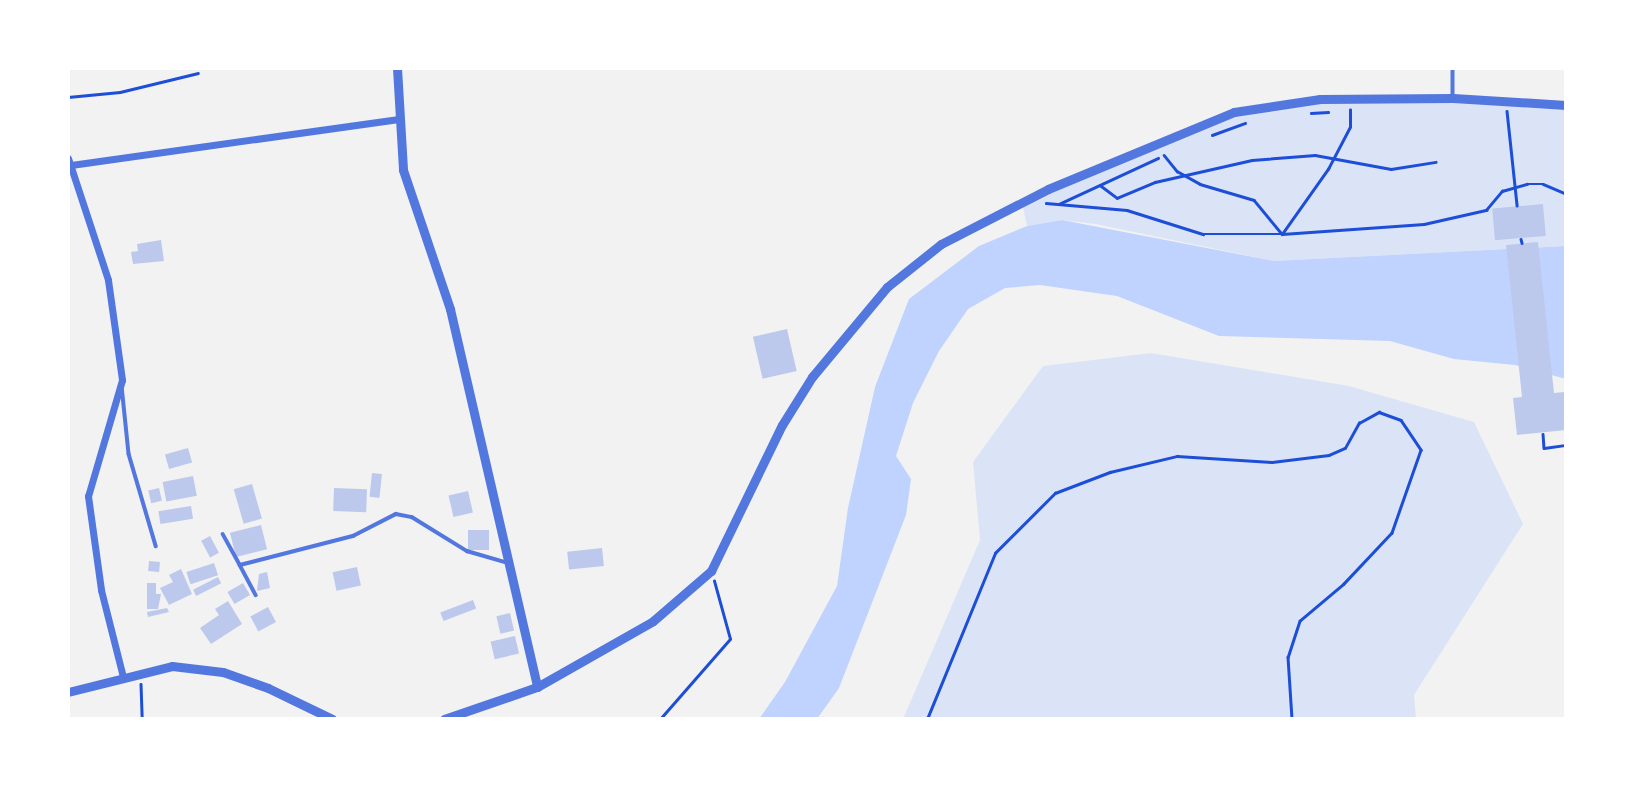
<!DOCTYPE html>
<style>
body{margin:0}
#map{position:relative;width:1634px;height:787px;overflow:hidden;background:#f2f2f2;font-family:"DM Sans",sans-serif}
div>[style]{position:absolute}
.green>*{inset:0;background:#dbe4f7}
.water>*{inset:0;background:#bfd3fe}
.building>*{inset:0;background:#bdc9ec;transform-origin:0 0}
.path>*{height:2.5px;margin:-1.25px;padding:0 1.25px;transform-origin:1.25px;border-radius:1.25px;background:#1d4ed8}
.service>*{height:3.5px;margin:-1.75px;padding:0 1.75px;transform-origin:1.75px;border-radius:1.75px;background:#5277de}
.minor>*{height:7px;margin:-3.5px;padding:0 3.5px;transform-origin:3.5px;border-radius:3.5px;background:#5277de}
.tertiary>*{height:9px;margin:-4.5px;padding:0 4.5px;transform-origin:4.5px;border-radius:4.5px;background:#5277de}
span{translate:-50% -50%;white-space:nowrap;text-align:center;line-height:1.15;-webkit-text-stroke:7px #fff;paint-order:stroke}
.frame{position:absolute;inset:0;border:70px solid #fff;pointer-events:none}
</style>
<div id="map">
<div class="green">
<i style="clip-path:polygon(1320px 99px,1566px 104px,1566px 246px,1274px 261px,1095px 224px,1062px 220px,1027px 226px,1022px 203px,1234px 112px)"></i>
<i style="clip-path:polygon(1151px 353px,1349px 386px,1474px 422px,1523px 524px,1414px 695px,1416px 719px,903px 719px,980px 540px,973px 462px,1043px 366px)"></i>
</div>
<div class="water">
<i style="clip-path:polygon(1062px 220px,1274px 261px,1566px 246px,1566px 379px,1515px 365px,1454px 359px,1390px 341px,1219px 336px,1117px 296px,1040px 285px,1005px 288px,968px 309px,939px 351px,913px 403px,896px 456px,911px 479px,906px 515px,839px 688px,817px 719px,759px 719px,785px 682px,837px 586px,848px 508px,875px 387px,909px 299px,979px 246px,1027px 226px)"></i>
</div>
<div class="building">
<i style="left:1543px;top:204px;width:32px;height:51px;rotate:85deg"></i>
<i style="clip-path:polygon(161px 240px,164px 261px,133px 264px,131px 252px,138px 251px,137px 244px)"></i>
<i style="clip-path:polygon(1538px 242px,1554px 393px,1565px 392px,1566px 430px,1517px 435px,1513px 398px,1522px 397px,1506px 245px)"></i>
<i style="left:787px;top:329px;width:43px;height:35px;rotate:77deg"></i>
<i style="left:188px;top:448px;width:15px;height:24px;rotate:74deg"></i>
<i style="left:372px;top:473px;width:10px;height:24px;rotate:6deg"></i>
<i style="left:193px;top:476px;width:20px;height:31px;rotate:79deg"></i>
<i style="left:252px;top:484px;width:36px;height:19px;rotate:74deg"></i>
<i style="left:159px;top:488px;width:13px;height:11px;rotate:77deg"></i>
<i style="left:334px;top:488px;width:33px;height:23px;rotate:2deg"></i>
<i style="left:468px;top:491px;width:22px;height:20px;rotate:77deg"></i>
<i style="left:191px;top:506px;width:13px;height:33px;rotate:81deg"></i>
<i style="left:261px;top:525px;width:25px;height:32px;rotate:76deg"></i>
<i style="left:489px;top:530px;width:20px;height:21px;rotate:90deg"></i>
<i style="left:210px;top:536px;width:19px;height:10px;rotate:62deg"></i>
<i style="left:602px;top:548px;width:18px;height:35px;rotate:84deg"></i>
<i style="left:149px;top:561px;width:11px;height:10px;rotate:5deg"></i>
<i style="left:214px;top:563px;width:13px;height:29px;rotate:72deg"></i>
<i style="left:357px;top:567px;width:19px;height:25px;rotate:78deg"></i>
<i style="clip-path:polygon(181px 569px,192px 594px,169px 605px,160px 588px,173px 582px,169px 575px)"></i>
<i style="clip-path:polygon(267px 572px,270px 588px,257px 591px,259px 574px)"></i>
<i style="left:218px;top:577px;width:7px;height:28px;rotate:63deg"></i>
<i style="clip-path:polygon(147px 583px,156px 583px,156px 594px,161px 594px,158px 609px,147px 609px)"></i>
<i style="left:243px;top:583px;width:14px;height:18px;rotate:60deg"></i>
<i style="left:473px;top:600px;width:9px;height:35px;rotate:69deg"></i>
<i style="clip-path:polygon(228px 601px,242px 624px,211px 644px,200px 628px,219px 615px,215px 609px)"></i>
<i style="left:268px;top:607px;width:17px;height:20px;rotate:62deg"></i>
<i style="clip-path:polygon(167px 608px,169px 612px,148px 617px,147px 612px)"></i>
<i style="left:510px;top:613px;width:18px;height:14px;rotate:77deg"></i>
<i style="left:515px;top:636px;width:18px;height:25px;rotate:77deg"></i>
</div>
<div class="path">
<i style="left:68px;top:97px;width:52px;rotate:-5.5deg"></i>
<i style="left:120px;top:92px;width:80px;rotate:-13.7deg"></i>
<i style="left:1507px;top:111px;width:95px;rotate:83.9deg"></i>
<i style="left:1311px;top:113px;width:17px;rotate:-3deg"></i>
<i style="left:1212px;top:135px;width:35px;rotate:-20deg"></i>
<i style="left:1164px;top:155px;width:21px;rotate:51deg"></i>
<i style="left:1177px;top:171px;width:26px;rotate:29deg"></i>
<i style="left:1200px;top:184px;width:56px;rotate:16.5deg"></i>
<i style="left:1254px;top:200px;width:44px;rotate:50.5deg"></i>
<i style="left:1282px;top:234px;width:80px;rotate:-54.7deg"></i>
<i style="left:1328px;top:169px;width:47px;rotate:-62.4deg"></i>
<i style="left:1350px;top:127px;width:17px;rotate:-90deg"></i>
<i style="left:1100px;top:185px;width:21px;rotate:37deg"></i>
<i style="left:1117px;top:198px;width:41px;rotate:-22.8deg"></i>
<i style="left:1155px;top:182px;width:99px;rotate:-12.8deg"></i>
<i style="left:1252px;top:160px;width:63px;rotate:-4.5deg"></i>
<i style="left:1315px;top:155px;width:77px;rotate:10.4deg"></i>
<i style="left:1391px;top:169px;width:45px;rotate:-9deg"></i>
<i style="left:1046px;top:203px;width:81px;rotate:4.9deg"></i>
<i style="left:1127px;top:210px;width:80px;rotate:17.5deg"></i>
<i style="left:1203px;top:234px;width:79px"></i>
<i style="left:1282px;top:234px;width:142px;rotate:-4deg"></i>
<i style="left:1424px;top:224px;width:64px;rotate:-12.7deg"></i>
<i style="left:1486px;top:210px;width:25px;rotate:-50deg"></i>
<i style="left:1502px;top:191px;width:26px;rotate:-16deg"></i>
<i style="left:1527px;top:184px;width:16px"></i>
<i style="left:1543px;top:184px;width:25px;rotate:23deg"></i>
<i style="left:1059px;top:204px;width:109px;rotate:-24.9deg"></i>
<i style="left:1521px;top:239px;width:4px;rotate:76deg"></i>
<i style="left:1543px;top:434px;width:14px;rotate:86deg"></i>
<i style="left:1544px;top:448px;width:22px;rotate:-8deg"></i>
<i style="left:141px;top:684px;width:35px;rotate:88deg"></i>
<i style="left:660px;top:719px;width:106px;rotate:-48.8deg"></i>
<i style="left:730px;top:639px;width:60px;rotate:-105.4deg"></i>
<i style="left:927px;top:719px;width:179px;rotate:-67.7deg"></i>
<i style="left:995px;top:553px;width:85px;rotate:-45deg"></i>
<i style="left:1055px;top:493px;width:59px;rotate:-20.9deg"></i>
<i style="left:1110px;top:472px;width:69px;rotate:-13.4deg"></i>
<i style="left:1177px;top:456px;width:95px;rotate:3.6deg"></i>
<i style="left:1272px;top:462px;width:57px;rotate:-7deg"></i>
<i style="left:1329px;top:455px;width:17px;rotate:-24deg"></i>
<i style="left:1345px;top:448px;width:29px;rotate:-61deg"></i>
<i style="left:1359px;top:423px;width:23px;rotate:-29deg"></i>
<i style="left:1379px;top:412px;width:23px;rotate:20deg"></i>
<i style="left:1401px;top:420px;width:36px;rotate:56deg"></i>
<i style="left:1421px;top:450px;width:88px;rotate:109.3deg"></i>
<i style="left:1392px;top:533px;width:70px;rotate:133.3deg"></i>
<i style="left:1344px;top:584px;width:57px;rotate:139.9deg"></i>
<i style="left:1300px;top:621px;width:38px;rotate:108deg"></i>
<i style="left:1288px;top:657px;width:62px;rotate:86.3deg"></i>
</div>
<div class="service">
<i style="left:1453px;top:68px;width:28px;rotate:90deg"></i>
<i style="left:122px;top:386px;width:68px;rotate:84.1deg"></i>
<i style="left:129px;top:454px;width:96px;rotate:73.6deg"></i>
<i style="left:223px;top:534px;width:35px;rotate:61deg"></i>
<i style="left:240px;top:565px;width:117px;rotate:-14.4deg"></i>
<i style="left:353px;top:536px;width:48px;rotate:-27.1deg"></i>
<i style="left:396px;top:514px;width:16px;rotate:11deg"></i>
<i style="left:412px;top:517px;width:65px;rotate:31.7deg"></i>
<i style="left:467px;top:551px;width:43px;rotate:16.3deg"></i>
<i style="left:240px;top:565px;width:34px;rotate:62deg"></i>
</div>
<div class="minor">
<i style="left:68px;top:158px;width:128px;rotate:71.8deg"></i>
<i style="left:108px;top:280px;width:101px;rotate:82deg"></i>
<i style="left:122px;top:380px;width:121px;rotate:106.3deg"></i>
<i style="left:88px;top:496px;width:95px;rotate:82.1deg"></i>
<i style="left:101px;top:590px;width:90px;rotate:75.8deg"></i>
<i style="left:71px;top:165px;width:331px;rotate:-8deg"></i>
</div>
<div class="tertiary">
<i style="left:397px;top:68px;width:102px;rotate:86.6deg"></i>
<i style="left:403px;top:170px;width:147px;rotate:71.3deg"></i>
<i style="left:450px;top:309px;width:388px;rotate:77deg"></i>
<i style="left:68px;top:692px;width:107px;rotate:-14deg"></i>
<i style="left:172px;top:666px;width:51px;rotate:6.7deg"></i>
<i style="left:223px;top:672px;width:48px;rotate:19.6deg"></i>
<i style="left:268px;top:688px;width:71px;rotate:25.8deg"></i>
<i style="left:444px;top:719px;width:98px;rotate:-19deg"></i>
<i style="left:537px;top:687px;width:133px;rotate:-29.6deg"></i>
<i style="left:653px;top:621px;width:77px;rotate:-40.8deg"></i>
<i style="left:711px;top:571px;width:162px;rotate:-64.1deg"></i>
<i style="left:782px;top:425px;width:57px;rotate:-58deg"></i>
<i style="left:812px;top:377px;width:117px;rotate:-50.2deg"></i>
<i style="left:887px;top:287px;width:69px;rotate:-38.5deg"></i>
<i style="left:941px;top:244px;width:120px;rotate:-27.2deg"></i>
<i style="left:1048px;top:189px;width:201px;rotate:-22.5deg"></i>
<i style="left:1234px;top:112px;width:87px;rotate:-8.6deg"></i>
<i style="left:1320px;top:99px;width:133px;rotate:-0.4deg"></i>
<i style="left:1453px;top:98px;width:113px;rotate:3.5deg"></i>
</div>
<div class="frame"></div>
</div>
